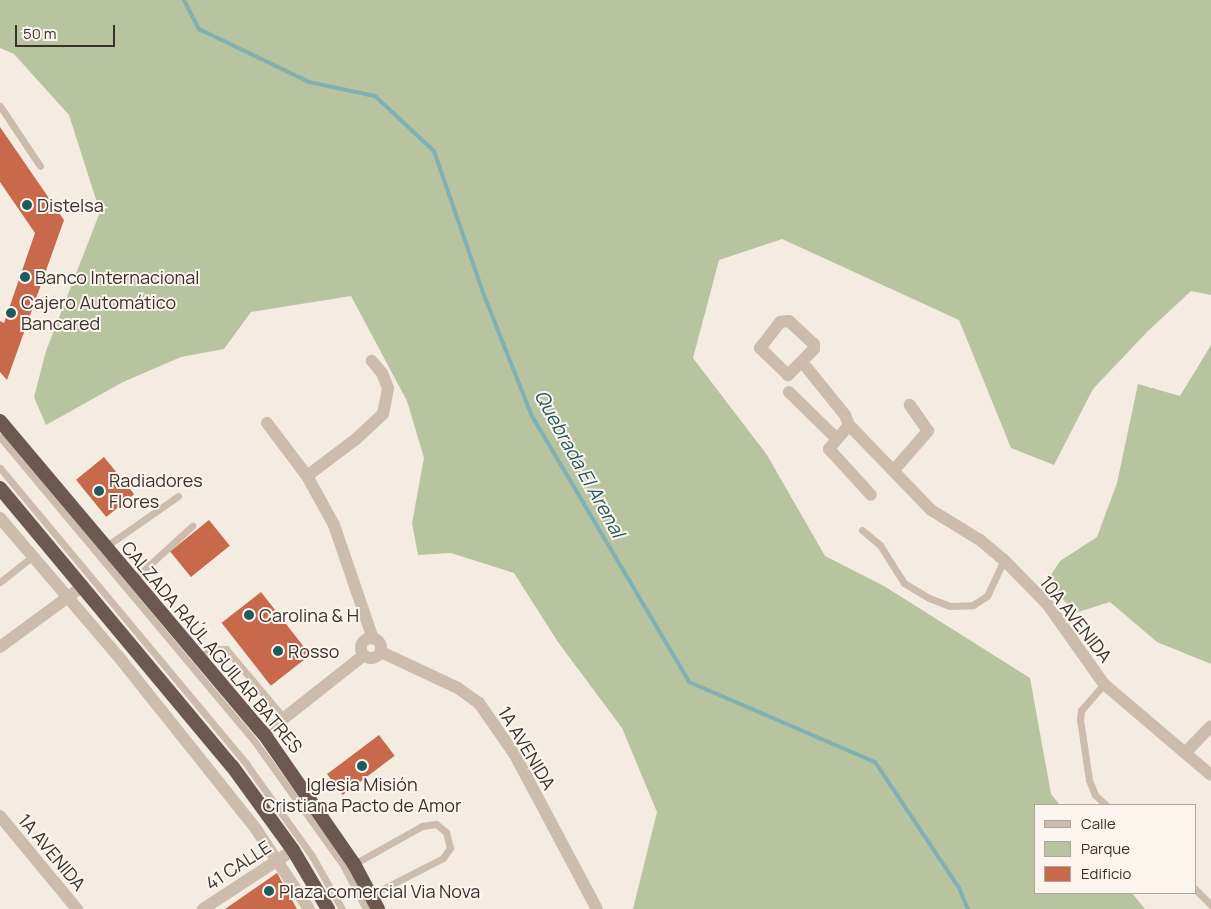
<!DOCTYPE html>
<meta charset="utf-8">
<style>
body{margin:0}
#map{position:relative;width:1211px;height:909px;overflow:hidden;background:#f4ebe1;font-family:Manrope,sans-serif}
div>[style]{position:absolute}
.green>*{inset:0;background:#b8c4a0}
.stream>*{height:4px;margin:-2px;padding:0 2px;transform-origin:2px;border-radius:2px;background:#7fb0b2}
.building>*{inset:0;background:#c8694b;transform-origin:0 0}
.service>*{height:7px;margin:-3.5px;padding:0 3.5px;transform-origin:3.5px;border-radius:3.5px;background:#cdbbac}
.minor>*{height:12px;margin:-6px;padding:0 6px;transform-origin:6px;border-radius:6px;background:#cdbbac}
.minor>.ring{margin:-6px;padding:0;box-sizing:content-box;background:none;border:12px solid #cdbbac;border-radius:50%}
.tertiary>*{height:12px;margin:-6px;padding:0 6px;transform-origin:6px;border-radius:6px;background:#cdbbac}
.trunk>*{height:14px;margin:-7px;padding:0 7px;transform-origin:7px;border-radius:7px;background:#6c584f}
.dots>*{width:14px;height:14px;translate:-50% -50%;box-sizing:border-box;border:2px solid #fbf5ee;border-radius:50%}
span{translate:-50% -50%;white-space:nowrap;text-align:center;line-height:1.15;-webkit-text-stroke:4px #fbf5ee;paint-order:stroke}
.poi-label{font-size:18px;color:#3b302b}
.left{translate:0 -50%;text-align:left}
.street-label{font-size:18px;color:#3b302b}
.water-label{font-size:19px;color:#1f5a5e;font-style:italic}
.legend{position:absolute;left:1034px;top:804px;width:162px;height:90px;box-sizing:border-box;background:#fbf5ee;border:1px solid #aea6a0;margin:0;padding:6px 9px;list-style:none;font-size:15px;color:#3b302b}
.legend li{display:flex;align-items:center;gap:10px;height:25px}
.legend b{width:25px;border:1px solid #aea6a0}
.scale{position:absolute;left:15px;top:25px;width:100px;height:22px;box-sizing:border-box;border:2px solid #3b302b;border-top:0;padding-left:6px;font-size:15px;line-height:18px;white-space:nowrap;color:#3b302b;-webkit-text-stroke:4px #fbf5ee;paint-order:stroke}
</style>
<div id="map">
<div class="green">
<i style="clip-path:polygon(0 0,1211px 0,1211px 295px,1191px 291px,1147px 332px,1093px 389px,1054px 465px,1011px 448px,959px 320px,782px 239px,719px 260px,693px 358px,767px 455px,825px 556px,884px 586px,1030px 678px,1051px 794px,1060px 805px,1035px 805px,1035px 893px,1132px 893px,1145px 909px,633px 909px,657px 812px,622px 728px,558px 642px,514px 573px,451px 553px,418px 555px,412px 523px,424px 458px,407px 401px,351px 296px,251px 312px,224px 349px,181px 357px,123px 382px,46px 425px,34px 397px,46px 351px,100px 212px,69px 115px,14px 54px,0 48px)"></i>
<i style="clip-path:polygon(1211px 345px,1211px 664px,1157px 642px,1110px 602px,1075px 613px,1047px 581px,1060px 561px,1097px 537px,1117px 483px,1138px 384px,1180px 396px)"></i>
</div>
<div class="stream">
<i style="left:184px;top:0;width:33px;rotate:63deg"></i>
<i style="left:199px;top:29px;width:122px;rotate:25.7deg"></i>
<i style="left:309px;top:82px;width:67px;rotate:12deg"></i>
<i style="left:375px;top:96px;width:81px;rotate:43deg"></i>
<i style="left:434px;top:151px;width:147px;rotate:70.9deg"></i>
<i style="left:482px;top:290px;width:136px;rotate:68.4deg"></i>
<i style="left:532px;top:416px;width:309px;rotate:59.4deg"></i>
<i style="left:689px;top:682px;width:202px;rotate:23.3deg"></i>
<i style="left:875px;top:762px;width:151px;rotate:56.3deg"></i>
<i style="left:959px;top:888px;width:23px;rotate:67deg"></i>
</div>
<div class="building">
<i style="clip-path:polygon(0 127px,64px 220px,7px 380px,0 372px,0 321px,4px 323px,35px 233px,0 182px)"></i>
<i style="left:104px;top:457px;width:48px;height:36px;rotate:51deg"></i>
<i style="left:209px;top:520px;width:33px;height:50px;rotate:51deg"></i>
<i style="left:261px;top:592px;width:80px;height:50px;rotate:52deg"></i>
<i style="left:379px;top:735px;width:26px;height:65px;rotate:53deg"></i>
<i style="clip-path:polygon(277px 873px,297px 909px,225px 909px)"></i>
</div>
<div class="service">
<i style="left:0;top:106px;width:72px;rotate:56.3deg"></i>
<i style="left:0;top:437px;width:398px;rotate:50.1deg"></i>
<i style="left:255px;top:742px;width:151px;rotate:54.4deg"></i>
<i style="left:343px;top:865px;width:50px;rotate:62.4deg"></i>
<i style="left:0;top:468px;width:383px;rotate:50.2deg"></i>
<i style="left:245px;top:762px;width:115px;rotate:54.5deg"></i>
<i style="left:312px;top:856px;width:61px;rotate:60.5deg"></i>
<i style="left:862px;top:530px;width:23px;rotate:40deg"></i>
<i style="left:880px;top:545px;width:45px;rotate:57.7deg"></i>
<i style="left:904px;top:583px;width:29px;rotate:31deg"></i>
<i style="left:929px;top:598px;width:22px;rotate:21deg"></i>
<i style="left:950px;top:606px;width:23px;rotate:-2deg"></i>
<i style="left:973px;top:605px;width:17px;rotate:-33deg"></i>
<i style="left:987px;top:596px;width:40px;rotate:-65deg"></i>
<i style="left:105px;top:547px;width:89px;rotate:-34.9deg"></i>
<i style="left:134px;top:579px;width:79px;rotate:-42.4deg"></i>
<i style="left:0;top:582px;width:42px;rotate:-38.2deg"></i>
<i style="left:199px;top:657px;width:16px;rotate:-30deg"></i>
<i style="left:213px;top:649px;width:13px"></i>
<i style="left:226px;top:649px;width:90px;rotate:50deg"></i>
<i style="left:1104px;top:684px;width:35px;rotate:131deg"></i>
<i style="left:1081px;top:710px;width:9px;rotate:96deg"></i>
<i style="left:1080px;top:719px;width:62px;rotate:81.6deg"></i>
<i style="left:1089px;top:780px;width:16px;rotate:68deg"></i>
<i style="left:1095px;top:795px;width:15px;rotate:42deg"></i>
<i style="left:354px;top:864px;width:78px;rotate:-29.2deg"></i>
<i style="left:422px;top:826px;width:14px;rotate:-8deg"></i>
<i style="left:436px;top:824px;width:13px;rotate:39deg"></i>
<i style="left:446px;top:832px;width:16px;rotate:76deg"></i>
<i style="left:450px;top:848px;width:12px;rotate:125deg"></i>
<i style="left:443px;top:858px;width:81px;rotate:152.8deg"></i>
<i style="left:1195px;top:889px;width:23px;rotate:45deg"></i>
</div>
<div class="minor">
<i style="left:789px;top:321px;width:34px;rotate:43deg"></i>
<i style="left:814px;top:344px;width:5px;rotate:90deg"></i>
<i style="left:814px;top:349px;width:37px;rotate:135deg"></i>
<i style="left:788px;top:375px;width:39px;rotate:-136deg"></i>
<i style="left:760px;top:348px;width:33px;rotate:-52deg"></i>
<i style="left:780px;top:322px;width:9px;rotate:-6deg"></i>
<i style="left:803px;top:363px;width:67px;rotate:51.1deg"></i>
<i style="left:845px;top:415px;width:11px;rotate:68deg"></i>
<i style="left:849px;top:425px;width:118px;rotate:46deg"></i>
<i style="left:931px;top:510px;width:57px;rotate:31.5deg"></i>
<i style="left:980px;top:540px;width:31px;rotate:40deg"></i>
<i style="left:1004px;top:560px;width:63px;rotate:45.6deg"></i>
<i style="left:1048px;top:605px;width:97px;rotate:54.7deg"></i>
<i style="left:1104px;top:684px;width:140px;rotate:40.4deg"></i>
<i style="left:789px;top:392px;width:66px;rotate:44.4deg"></i>
<i style="left:267px;top:423px;width:66px;rotate:53deg"></i>
<i style="left:307px;top:476px;width:56px;rotate:61.1deg"></i>
<i style="left:334px;top:525px;width:120px;rotate:71.1deg"></i>
<i style="left:849px;top:425px;width:31px;rotate:130deg"></i>
<i style="left:829px;top:449px;width:62px;rotate:47.6deg"></i>
<i style="left:894px;top:470px;width:52px;rotate:-48.9deg"></i>
<i style="left:928px;top:431px;width:32px;rotate:-125deg"></i>
<i style="left:307px;top:476px;width:61px;rotate:-37.1deg"></i>
<i style="left:356px;top:439px;width:37px;rotate:-43deg"></i>
<i style="left:383px;top:414px;width:26px;rotate:-79deg"></i>
<i style="left:388px;top:388px;width:16px;rotate:-112deg"></i>
<i style="left:382px;top:373px;width:16px;rotate:-130deg"></i>
<i class="ring" style="left:361px;top:638px;width:8px;height:8px"></i>
<i style="left:0;top:647px;width:103px;rotate:-36.3deg"></i>
<i style="left:381px;top:652px;width:85px;rotate:25.1deg"></i>
<i style="left:458px;top:688px;width:26px;rotate:36deg"></i>
<i style="left:479px;top:703px;width:63px;rotate:55.3deg"></i>
<i style="left:515px;top:755px;width:174px;rotate:62deg"></i>
<i style="left:264px;top:734px;width:127px;rotate:-38.3deg"></i>
<i style="left:1185px;top:753px;width:37px;rotate:-46deg"></i>
<i style="left:0;top:816px;width:121px;rotate:50.4deg"></i>
<i style="left:203px;top:909px;width:108px;rotate:-33.2deg"></i>
</div>
<div class="tertiary">
<i style="left:0;top:518px;width:188px;rotate:49.5deg"></i>
<i style="left:122px;top:661px;width:215px;rotate:51.4deg"></i>
<i style="left:256px;top:829px;width:96px;rotate:56.5deg"></i>
</div>
<div class="trunk">
<i style="left:0;top:421px;width:409px;rotate:49.9deg"></i>
<i style="left:264px;top:734px;width:158px;rotate:55.3deg"></i>
<i style="left:354px;top:864px;width:51px;rotate:61.9deg"></i>
<i style="left:0;top:488px;width:362px;rotate:50.2deg"></i>
<i style="left:232px;top:766px;width:104px;rotate:54deg"></i>
<i style="left:293px;top:850px;width:69px;rotate:59.3deg"></i>
</div>
<div class="dots">
<i style="left:27px;top:205px;background:#1f5a5e"></i>
<i style="left:25px;top:277px;background:#1f5a5e"></i>
<i style="left:11px;top:313px;background:#1f5a5e"></i>
<i style="left:99px;top:491px;background:#1f5a5e"></i>
<i style="left:249px;top:615px;background:#1f5a5e"></i>
<i style="left:278px;top:651px;background:#1f5a5e"></i>
<i style="left:362px;top:766px;background:#1f5a5e"></i>
<i style="left:269px;top:891px;background:#1f5a5e"></i>
</div>
<div class="poi-label">
<span class="left" style="left:37px;top:205px">Distelsa</span>
<span class="left" style="left:35px;top:277px">Banco Internacional</span>
<span class="left" style="left:21px;top:313px">Cajero Automático<br>Bancared</span>
<span class="left" style="left:109px;top:491px">Radiadores<br>Flores</span>
<span class="left" style="left:259px;top:615px">Carolina &amp; H</span>
<span class="left" style="left:288px;top:651px">Rosso</span>
<span style="left:362px;top:795px">Iglesia Misión<br>Cristiana Pacto de Amor</span>
<span class="left" style="left:279px;top:891px">Plaza comercial Via Nova</span>
</div>
<div class="street-label">
<span style="left:1076px;top:619px;rotate:52deg">10A AVENIDA</span>
<span style="left:212px;top:647px;rotate:50deg">CALZADA RAÚL AGUILAR BATRES</span>
<span style="left:527px;top:748px;rotate:59deg">1A AVENIDA</span>
<span style="left:52px;top:852px;rotate:50deg">1A AVENIDA</span>
<span style="left:238px;top:865px;rotate:-33deg">41 CALLE</span>
</div>
<div class="water-label">
<span style="left:579px;top:464px;rotate:61deg">Quebrada El Arenal</span>
</div>
<ul class="legend">
<li><b style="height:6px;background:#cdbbac"></b>Calle</li>
<li><b style="height:14px;background:#b8c4a0"></b>Parque</li>
<li><b style="height:14px;background:#c8694b"></b>Edificio</li>
</ul>
<div class="scale">50 m</div>
</div>
